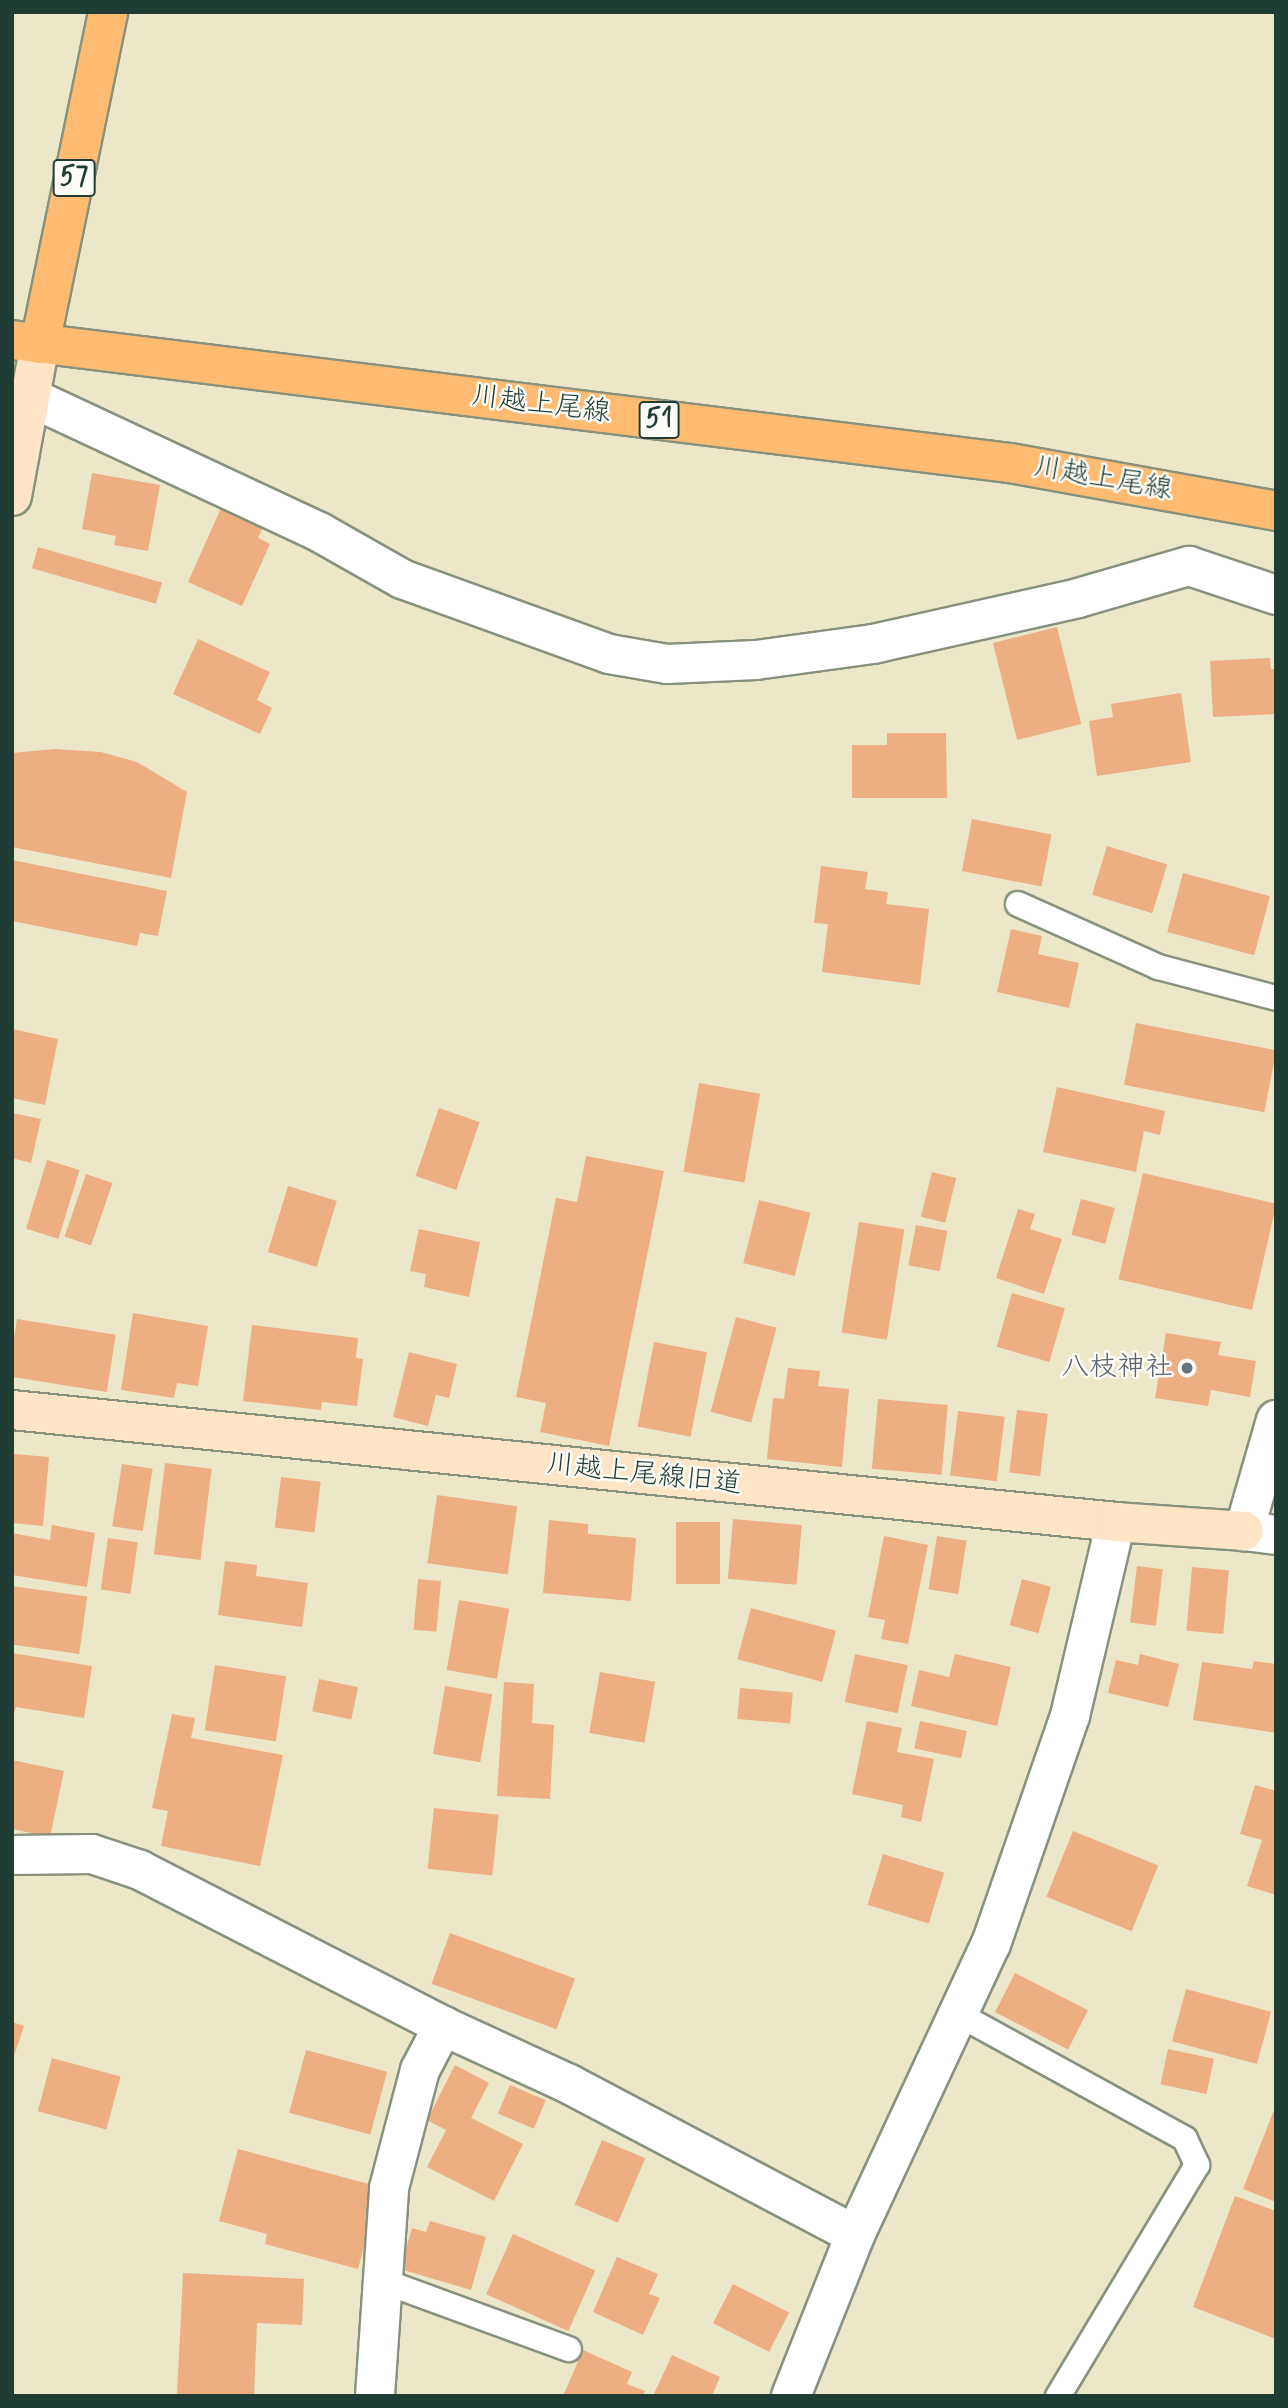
<!DOCTYPE html>
<meta charset="utf-8">
<style>
body{margin:0}
#map{position:relative;width:1288px;height:2408px;overflow:hidden;background:#ede7c9;font-family:Mynerve,"Klee One",sans-serif}
div>[style]{position:absolute}
.building>*{inset:0;background:#edae82;transform-origin:0 0}
.roads{filter:drop-shadow(2px 0 #86927e) drop-shadow(-2px 0 #86927e) drop-shadow(0 2px #86927e) drop-shadow(0 -2px #86927e)}
.lane>*{height:24px;margin:-12px;padding:0 12px;transform-origin:12px;border-radius:12px;background:#fff}
.street>*{height:38px;margin:-19px;padding:0 19px;transform-origin:19px;border-radius:19px;background:#fff}
.secondary>*{height:38px;margin:-19px;padding:0 19px;transform-origin:19px;border-radius:19px;background:#ffe4c6}
.primary>*{height:38px;margin:-19px;padding:0 19px;transform-origin:19px;border-radius:19px;background:#ffbb71}
.dots>*{width:19px;height:19px;translate:-50% -50%;box-sizing:border-box;border:4px solid #fdfcf7;border-radius:50%}
span{translate:-50% -50%;white-space:nowrap;text-align:center;line-height:1.15;-webkit-text-stroke:5px #fdfcf7;paint-order:stroke}
.shield-label span{padding:2px 5px;background:#fdfcf7;border:2px solid;border-radius:5px;-webkit-text-stroke-width:0}
.shield-label{font-size:26px;color:#1f3d34;font-weight:700}
.street-label{font-size:28px;color:#1f3d34}
.worship-label{font-size:28px;color:#5b616d}
.right{translate:-100% -50%;text-align:right}
.frame{position:absolute;inset:0;border:14px solid #1f3d34;pointer-events:none}
</style>
<div id="map">
<div class="building">
<i style="clip-path:polygon(92px 473px,160px 485px,148px 551px,114px 545px,116px 536px,82px 529px)"></i>
<i style="clip-path:polygon(221px 508px,263px 527px,258px 538px,270px 544px,242px 606px,188px 582px)"></i>
<i style="left:38px;top:547px;width:129px;height:22px;rotate:16deg"></i>
<i style="left:1057px;top:627px;width:100px;height:66px;rotate:76deg"></i>
<i style="clip-path:polygon(198px 639px,270px 672px,257px 700px,272px 708px,260px 734px,173px 694px)"></i>
<i style="clip-path:polygon(1270px 658px,1271px 669px,1276px 669px,1276px 714px,1213px 717px,1210px 661px)"></i>
<i style="clip-path:polygon(1181px 693px,1191px 762px,1097px 776px,1089px 721px,1113px 717px,1111px 704px)"></i>
<i style="clip-path:polygon(887px 733px,946px 733px,947px 798px,852px 798px,852px 745px,887px 745px)"></i>
<i style="clip-path:polygon(55px 749px,101px 752px,137px 762px,187px 792px,171px 878px,12px 847px,12px 753px)"></i>
<i style="left:972px;top:819px;width:81px;height:53px;rotate:11deg"></i>
<i style="left:1107px;top:846px;width:63px;height:51px;rotate:17deg"></i>
<i style="clip-path:polygon(12px 860px,167px 891px,158px 936px,140px 933px,137px 946px,12px 921px)"></i>
<i style="clip-path:polygon(821px 866px,868px 872px,865px 889px,888px 892px,886px 904px,929px 909px,920px 985px,822px 972px,828px 924px,814px 923px)"></i>
<i style="left:1183px;top:873px;width:90px;height:61px;rotate:15deg"></i>
<i style="clip-path:polygon(1011px 929px,1042px 936px,1038px 954px,1079px 963px,1069px 1008px,997px 992px)"></i>
<i style="left:1136px;top:1023px;width:143px;height:63px;rotate:11deg"></i>
<i style="clip-path:polygon(12px 1029px,58px 1039px,45px 1105px,12px 1098px)"></i>
<i style="left:699px;top:1083px;width:62px;height:90px;rotate:10deg"></i>
<i style="clip-path:polygon(1057px 1087px,1165px 1111px,1160px 1135px,1144px 1131px,1136px 1172px,1043px 1152px)"></i>
<i style="left:439px;top:1108px;width:43px;height:72px;rotate:19deg"></i>
<i style="clip-path:polygon(12px 1113px,41px 1119px,31px 1163px,12px 1158px)"></i>
<i style="clip-path:polygon(586px 1156px,664px 1171px,609px 1446px,540px 1432px,546px 1403px,516px 1397px,556px 1198px,577px 1202px)"></i>
<i style="left:47px;top:1160px;width:34px;height:72px;rotate:17deg"></i>
<i style="left:932px;top:1172px;width:25px;height:46px;rotate:14deg"></i>
<i style="left:1143px;top:1173px;width:137px;height:109px;rotate:13deg"></i>
<i style="left:86px;top:1174px;width:28px;height:66px;rotate:19deg"></i>
<i style="left:288px;top:1186px;width:51px;height:69px;rotate:17deg"></i>
<i style="left:1081px;top:1199px;width:35px;height:37px;rotate:15deg"></i>
<i style="left:759px;top:1200px;width:53px;height:65px;rotate:14deg"></i>
<i style="clip-path:polygon(1018px 1209px,1035px 1214px,1030px 1229px,1062px 1239px,1044px 1294px,996px 1278px)"></i>
<i style="left:859px;top:1222px;width:46px;height:112px;rotate:9deg"></i>
<i style="left:916px;top:1225px;width:32px;height:41px;rotate:11deg"></i>
<i style="clip-path:polygon(419px 1229px,480px 1242px,469px 1297px,424px 1287px,426px 1274px,410px 1271px)"></i>
<i style="left:1012px;top:1293px;width:55px;height:56px;rotate:16deg"></i>
<i style="clip-path:polygon(133px 1313px,208px 1326px,198px 1386px,177px 1383px,174px 1398px,121px 1390px)"></i>
<i style="left:736px;top:1317px;width:42px;height:98px;rotate:15deg"></i>
<i style="left:17px;top:1319px;width:100px;height:58px;rotate:9deg"></i>
<i style="clip-path:polygon(252px 1325px,358px 1338px,356px 1358px,363px 1359px,357px 1406px,322px 1402px,321px 1410px,243px 1401px)"></i>
<i style="clip-path:polygon(1166px 1333px,1221px 1342px,1218px 1355px,1256px 1361px,1250px 1397px,1211px 1390px,1208px 1406px,1155px 1398px)"></i>
<i style="left:654px;top:1342px;width:54px;height:86px;rotate:11deg"></i>
<i style="clip-path:polygon(409px 1352px,457px 1364px,449px 1398px,436px 1395px,428px 1426px,393px 1417px)"></i>
<i style="clip-path:polygon(788px 1368px,820px 1371px,818px 1386px,849px 1389px,842px 1467px,767px 1459px,773px 1398px,784px 1399px)"></i>
<i style="left:878px;top:1399px;width:70px;height:70px;rotate:5deg"></i>
<i style="left:1017px;top:1410px;width:31px;height:63px;rotate:7deg"></i>
<i style="left:958px;top:1411px;width:47px;height:65px;rotate:7deg"></i>
<i style="clip-path:polygon(13px 1454px,49px 1457px,43px 1526px,12px 1523px)"></i>
<i style="left:165px;top:1463px;width:47px;height:92px;rotate:7deg"></i>
<i style="left:122px;top:1464px;width:31px;height:63px;rotate:9deg"></i>
<i style="left:281px;top:1477px;width:40px;height:51px;rotate:7deg"></i>
<i style="left:437px;top:1495px;width:81px;height:69px;rotate:8deg"></i>
<i style="left:733px;top:1519px;width:69px;height:60px;rotate:5deg"></i>
<i style="clip-path:polygon(549px 1520px,588px 1524px,588px 1534px,636px 1538px,631px 1601px,543px 1593px)"></i>
<i style="left:676px;top:1522px;width:44px;height:62px"></i>
<i style="clip-path:polygon(52px 1525px,95px 1533px,87px 1587px,12px 1575px,12px 1533px,50px 1540px)"></i>
<i style="clip-path:polygon(884px 1536px,928px 1545px,908px 1644px,881px 1639px,885px 1620px,868px 1617px)"></i>
<i style="left:937px;top:1536px;width:30px;height:54px;rotate:9deg"></i>
<i style="left:108px;top:1538px;width:30px;height:52px;rotate:8deg"></i>
<i style="clip-path:polygon(225px 1561px,257px 1565px,256px 1576px,308px 1583px,302px 1627px,218px 1615px)"></i>
<i style="left:1137px;top:1566px;width:26px;height:57px;rotate:7deg"></i>
<i style="left:1192px;top:1567px;width:37px;height:64px;rotate:5deg"></i>
<i style="left:418px;top:1579px;width:23px;height:51px;rotate:5deg"></i>
<i style="left:1022px;top:1579px;width:30px;height:48px;rotate:15deg"></i>
<i style="left:12px;top:1586px;width:76px;height:58px;rotate:8deg"></i>
<i style="left:459px;top:1600px;width:51px;height:71px;rotate:10deg"></i>
<i style="left:751px;top:1608px;width:88px;height:53px;rotate:15deg"></i>
<i style="clip-path:polygon(12px 1653px,92px 1666px,84px 1718px,16px 1707px,12px 1720px)"></i>
<i style="left:855px;top:1654px;width:54px;height:49px;rotate:12deg"></i>
<i style="clip-path:polygon(955px 1654px,1011px 1667px,997px 1726px,911px 1706px,919px 1670px,949px 1677px)"></i>
<i style="clip-path:polygon(1140px 1654px,1179px 1664px,1168px 1707px,1108px 1693px,1116px 1660px,1138px 1665px)"></i>
<i style="clip-path:polygon(1254px 1661px,1276px 1664px,1276px 1733px,1193px 1720px,1202px 1662px,1252px 1669px)"></i>
<i style="left:215px;top:1665px;width:72px;height:66px;rotate:9deg"></i>
<i style="left:600px;top:1672px;width:56px;height:62px;rotate:10deg"></i>
<i style="left:319px;top:1679px;width:40px;height:33px;rotate:12deg"></i>
<i style="clip-path:polygon(504px 1682px,534px 1684px,532px 1723px,554px 1725px,550px 1799px,497px 1796px)"></i>
<i style="left:445px;top:1686px;width:48px;height:69px;rotate:10deg"></i>
<i style="left:740px;top:1688px;width:53px;height:31px;rotate:5deg"></i>
<i style="clip-path:polygon(172px 1714px,195px 1718px,191px 1738px,283px 1755px,260px 1866px,161px 1846px,168px 1811px,152px 1808px)"></i>
<i style="clip-path:polygon(867px 1721px,902px 1728px,897px 1752px,934px 1759px,921px 1822px,901px 1817px,903px 1805px,852px 1794px)"></i>
<i style="left:920px;top:1721px;width:48px;height:28px;rotate:12deg"></i>
<i style="clip-path:polygon(12px 1760px,64px 1771px,50px 1837px,12px 1829px)"></i>
<i style="clip-path:polygon(1255px 1785px,1276px 1791px,1276px 1895px,1247px 1886px,1262px 1840px,1240px 1834px)"></i>
<i style="left:434px;top:1808px;width:65px;height:61px;rotate:6deg"></i>
<i style="left:1073px;top:1831px;width:92px;height:71px;rotate:22deg"></i>
<i style="left:883px;top:1854px;width:64px;height:53px;rotate:17deg"></i>
<i style="left:450px;top:1933px;width:133px;height:54px;rotate:20deg"></i>
<i style="left:1015px;top:1973px;width:82px;height:44px;rotate:27deg"></i>
<i style="left:1186px;top:1989px;width:88px;height:54px;rotate:15deg"></i>
<i style="clip-path:polygon(12px 2022px,24px 2026px,13px 2059px,12px 2059px)"></i>
<i style="left:1168px;top:2049px;width:47px;height:36px;rotate:12deg"></i>
<i style="left:306px;top:2050px;width:84px;height:65px;rotate:15deg"></i>
<i style="left:52px;top:2058px;width:71px;height:55px;rotate:15deg"></i>
<i style="clip-path:polygon(455px 2065px,489px 2083px,471px 2118px,523px 2144px,494px 2201px,427px 2167px,446px 2130px,427px 2120px)"></i>
<i style="left:510px;top:2085px;width:39px;height:31px;rotate:23deg"></i>
<i style="clip-path:polygon(1276px 2105px,1276px 2202px,1243px 2189px)"></i>
<i style="left:602px;top:2140px;width:47px;height:70px;rotate:23deg"></i>
<i style="clip-path:polygon(238px 2149px,380px 2187px,358px 2269px,265px 2244px,267px 2234px,219px 2221px)"></i>
<i style="clip-path:polygon(1235px 2196px,1276px 2211px,1276px 2339px,1193px 2307px)"></i>
<i style="clip-path:polygon(430px 2221px,486px 2237px,471px 2290px,400px 2269px,412px 2228px,426px 2232px)"></i>
<i style="left:513px;top:2234px;width:90px;height:66px;rotate:24deg"></i>
<i style="clip-path:polygon(617px 2257px,658px 2274px,649px 2294px,660px 2298px,643px 2335px,593px 2312px)"></i>
<i style="clip-path:polygon(183px 2273px,304px 2279px,302px 2325px,257px 2323px,254px 2396px,177px 2395px)"></i>
<i style="left:733px;top:2284px;width:63px;height:44px;rotate:27deg"></i>
<i style="clip-path:polygon(583px 2350px,632px 2372px,627px 2384px,645px 2391px,643px 2396px,563px 2396px)"></i>
<i style="clip-path:polygon(672px 2355px,720px 2377px,712px 2396px,653px 2396px)"></i>
</div>
<div class="roads">
<div class="lane">
<i style="left:1018px;top:904px;width:154px;rotate:24.2deg"></i>
<i style="left:1158px;top:967px;width:122px;rotate:14.7deg"></i>
<i style="left:958px;top:2014px;width:259px;rotate:28.8deg"></i>
<i style="left:1185px;top:2139px;width:29px;rotate:65deg"></i>
<i style="left:1197px;top:2165px;width:270px;rotate:121deg"></i>
<i style="left:380px;top:2280px;width:201px;rotate:20.1deg"></i>
</div>
<div class="street">
<i style="left:30px;top:397px;width:321px;rotate:25deg"></i>
<i style="left:321px;top:533px;width:93px;rotate:29.6deg"></i>
<i style="left:402px;top:579px;width:220px;rotate:19.9deg"></i>
<i style="left:609px;top:654px;width:59px;rotate:9.8deg"></i>
<i style="left:667px;top:664px;width:89px;rotate:-2.6deg"></i>
<i style="left:756px;top:660px;width:118px;rotate:-7.8deg"></i>
<i style="left:873px;top:644px;width:210px;rotate:-12.6deg"></i>
<i style="left:1078px;top:598px;width:116px;rotate:-16.1deg"></i>
<i style="left:1189px;top:566px;width:92px;rotate:18.4deg"></i>
<i style="left:1276px;top:1420px;width:116px;rotate:106.1deg"></i>
<i style="left:1244px;top:1531px;width:32px;rotate:7deg"></i>
<i style="left:12px;top:1855px;width:80px;rotate:-0.7deg"></i>
<i style="left:92px;top:1854px;width:51px;rotate:18.4deg"></i>
<i style="left:140px;top:1870px;width:341px;rotate:27.2deg"></i>
<i style="left:443px;top:2026px;width:139px;rotate:24.7deg"></i>
<i style="left:569px;top:2084px;width:323px;rotate:27.8deg"></i>
<i style="left:375px;top:2396px;width:208px;rotate:-86.1deg"></i>
<i style="left:389px;top:2188px;width:122px;rotate:-75.3deg"></i>
<i style="left:420px;top:2070px;width:50px;rotate:-62.4deg"></i>
<i style="left:791px;top:2396px;width:173px;rotate:-68.3deg"></i>
<i style="left:855px;top:2235px;width:321px;rotate:-65deg"></i>
<i style="left:991px;top:1944px;width:241px;rotate:-70.9deg"></i>
<i style="left:1070px;top:1716px;width:199px;rotate:-76.7deg"></i>
</div>
<div class="secondary">
<i style="left:12px;top:496px;width:155px;rotate:-79.6deg"></i>
<i style="left:12px;top:1410px;width:1110px;rotate:5.79deg"></i>
<i style="left:1116px;top:1522px;width:128px;rotate:4deg"></i>
</div>
<div class="primary">
<i style="left:12px;top:340px;width:1006px;rotate:7.03deg"></i>
<i style="left:1010px;top:463px;width:270px;rotate:10.2deg"></i>
<i style="left:40px;top:344px;width:339px;rotate:-78.4deg"></i>
</div>
</div>
<div class="dots">
<i style="left:1187px;top:1368px;background:#6b7280"></i>
</div>
<div class="shield-label">
<span style="left:74px;top:178px">57</span>
<span style="left:659px;top:420px">51</span>
</div>
<div class="street-label">
<span style="left:541px;top:405px;rotate:7deg">川越上尾線</span>
<span style="left:1103px;top:479px;rotate:10deg">川越上尾線</span>
<span style="left:644px;top:1475px;rotate:6deg">川越上尾線旧道</span>
</div>
<div class="worship-label">
<span class="right" style="left:1173px;top:1368px">八枝神社</span>
</div>
<div class="frame"></div>
</div>
